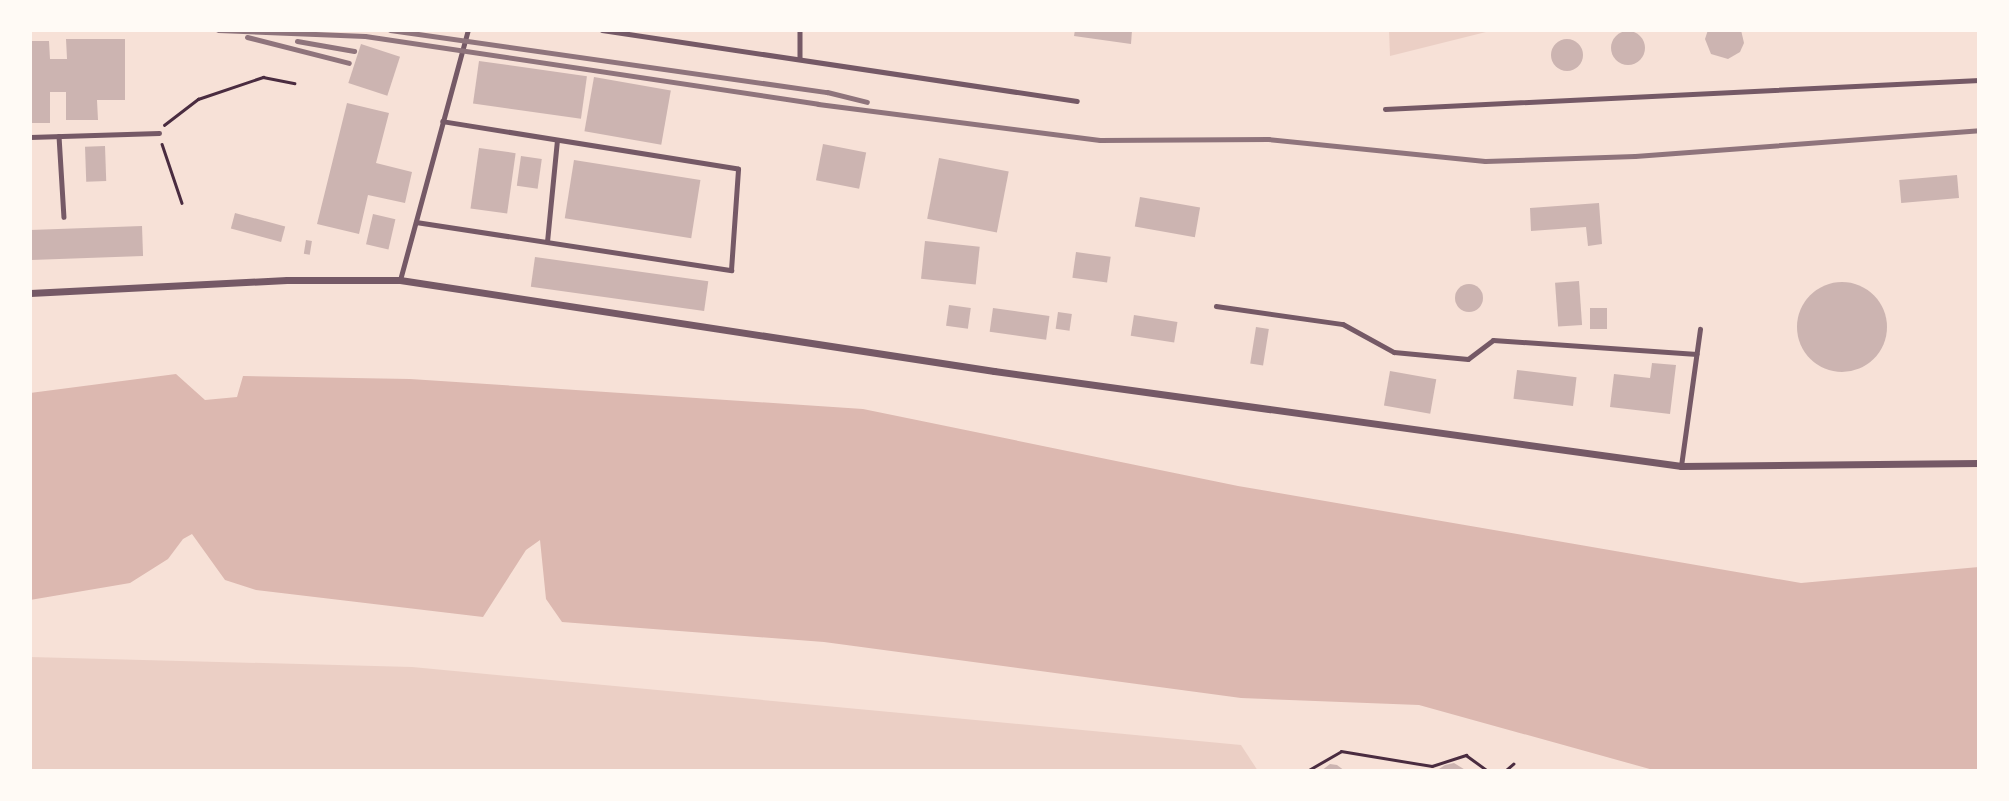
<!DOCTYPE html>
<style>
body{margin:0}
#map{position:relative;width:2009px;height:801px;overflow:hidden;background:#f7e1d7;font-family:"IBM Plex Sans",sans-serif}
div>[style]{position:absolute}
.green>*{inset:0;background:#ebcfc5}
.water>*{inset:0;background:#dcb8b0}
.building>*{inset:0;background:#ccb4b1;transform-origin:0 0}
.round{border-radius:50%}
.path>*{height:2.5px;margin:-1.25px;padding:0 1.25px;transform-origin:1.25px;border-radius:1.25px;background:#4a2c40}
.service>*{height:4.5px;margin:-2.25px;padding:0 2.25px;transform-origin:2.25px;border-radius:2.25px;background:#755966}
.minor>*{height:7px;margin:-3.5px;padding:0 3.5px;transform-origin:3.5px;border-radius:3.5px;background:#755966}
.rail>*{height:5px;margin:-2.5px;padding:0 2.5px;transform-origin:2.5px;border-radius:2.5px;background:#8f747c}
span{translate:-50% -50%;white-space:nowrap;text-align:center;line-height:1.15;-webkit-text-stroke:5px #fffaf5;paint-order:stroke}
.frame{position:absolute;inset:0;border:32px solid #fffaf5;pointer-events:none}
</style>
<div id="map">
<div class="green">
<i style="clip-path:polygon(1389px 30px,1494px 30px,1390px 56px)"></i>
<i style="clip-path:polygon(30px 657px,412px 667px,1241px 745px,1258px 771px,30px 771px)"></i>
</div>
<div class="water">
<i style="clip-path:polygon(176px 374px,205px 400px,237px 397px,243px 376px,410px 379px,863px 409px,1238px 486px,1801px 583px,1979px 567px,1979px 771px,1657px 771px,1419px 705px,1241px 698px,824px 642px,562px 622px,546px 599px,540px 540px,526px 550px,483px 617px,256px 590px,225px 580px,192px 534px,183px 539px,168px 559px,130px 583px,30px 600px,30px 393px)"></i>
</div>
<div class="building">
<i style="clip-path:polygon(1075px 30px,1132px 30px,1131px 44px,1074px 36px)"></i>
<i style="clip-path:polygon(1708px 30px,1741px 30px,1744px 43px,1740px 52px,1728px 59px,1711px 54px,1705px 39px)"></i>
<i class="round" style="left:1611px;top:31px;width:34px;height:34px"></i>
<i style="clip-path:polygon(66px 39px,125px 39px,125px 100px,97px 100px,98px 120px,66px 120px,66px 92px,50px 92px,50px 123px,30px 123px,30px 41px,49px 41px,50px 59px,67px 59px)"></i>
<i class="round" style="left:1551px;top:39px;width:32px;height:32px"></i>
<i style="left:361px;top:44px;width:41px;height:41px;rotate:18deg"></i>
<i style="left:479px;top:61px;width:109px;height:43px;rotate:8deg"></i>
<i style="left:594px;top:77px;width:78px;height:55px;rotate:10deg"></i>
<i style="clip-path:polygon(347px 103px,389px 113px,376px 163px,412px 172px,405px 203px,368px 195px,359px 234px,317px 224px)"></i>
<i style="left:823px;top:144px;width:44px;height:37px;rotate:11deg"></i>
<i style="left:105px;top:146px;width:35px;height:20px;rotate:88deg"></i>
<i style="left:479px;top:148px;width:37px;height:61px;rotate:8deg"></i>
<i style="left:521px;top:156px;width:21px;height:30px;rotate:8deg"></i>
<i style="left:939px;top:158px;width:71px;height:62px;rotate:11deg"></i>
<i style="left:574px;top:160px;width:128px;height:59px;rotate:9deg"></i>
<i style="left:1957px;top:175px;width:23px;height:58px;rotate:85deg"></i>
<i style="left:1140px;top:197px;width:61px;height:30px;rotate:10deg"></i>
<i style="clip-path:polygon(1599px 203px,1602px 244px,1588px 246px,1586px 227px,1531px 231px,1530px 208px)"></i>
<i style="left:235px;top:213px;width:52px;height:16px;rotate:15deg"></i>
<i style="left:373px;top:214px;width:23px;height:31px;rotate:13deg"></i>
<i style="left:142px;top:226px;width:30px;height:112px;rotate:88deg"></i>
<i style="left:306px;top:240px;width:6px;height:14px;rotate:9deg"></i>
<i style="left:925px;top:241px;width:55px;height:38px;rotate:6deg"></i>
<i style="left:1076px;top:252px;width:35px;height:26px;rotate:8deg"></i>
<i style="left:535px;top:257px;width:175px;height:30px;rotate:8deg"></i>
<i style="left:1579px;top:281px;width:44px;height:24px;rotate:86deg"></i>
<i class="round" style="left:1797px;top:282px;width:90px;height:90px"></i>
<i class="round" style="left:1455px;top:284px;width:28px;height:28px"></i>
<i style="left:949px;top:305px;width:22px;height:21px;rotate:8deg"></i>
<i style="left:993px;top:308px;width:57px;height:24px;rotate:8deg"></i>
<i style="left:1607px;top:308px;width:21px;height:17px;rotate:90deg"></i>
<i style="left:1058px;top:312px;width:14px;height:17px;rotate:8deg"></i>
<i style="left:1134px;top:315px;width:44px;height:21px;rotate:9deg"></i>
<i style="left:1256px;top:327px;width:13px;height:37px;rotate:9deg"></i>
<i style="clip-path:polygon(1652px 363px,1676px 365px,1670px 414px,1610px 407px,1614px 374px,1650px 378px)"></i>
<i style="left:1517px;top:370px;width:60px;height:29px;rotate:7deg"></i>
<i style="left:1390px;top:371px;width:47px;height:35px;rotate:10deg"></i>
<i style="clip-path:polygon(1454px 763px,1467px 771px,1436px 771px,1445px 765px)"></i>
<i style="clip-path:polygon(1330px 764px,1337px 765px,1345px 771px,1321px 771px)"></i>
</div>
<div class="path">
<i style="left:164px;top:125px;width:43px;rotate:-37.4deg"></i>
<i style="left:198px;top:99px;width:69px;rotate:-18.7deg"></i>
<i style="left:263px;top:77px;width:32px;rotate:11deg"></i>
<i style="left:162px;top:144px;width:62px;rotate:71.3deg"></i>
<i style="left:1307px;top:771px;width:39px;rotate:-30deg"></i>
<i style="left:1341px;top:751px;width:92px;rotate:9.4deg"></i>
<i style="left:1432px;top:766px;width:36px;rotate:-18deg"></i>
<i style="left:1466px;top:755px;width:27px;rotate:36deg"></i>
<i style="left:1505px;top:771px;width:11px;rotate:-41deg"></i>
</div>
<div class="service">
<i style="left:602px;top:30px;width:480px;rotate:8.5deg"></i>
<i style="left:800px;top:30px;width:28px;rotate:90deg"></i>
<i style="left:1385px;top:109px;width:595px;rotate:-2.8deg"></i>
<i style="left:59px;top:136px;width:81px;rotate:86.5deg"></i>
<i style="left:30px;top:137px;width:129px;rotate:-1.8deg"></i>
<i style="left:416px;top:222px;width:319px;rotate:8.7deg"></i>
<i style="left:731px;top:270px;width:101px;rotate:-86deg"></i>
<i style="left:738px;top:169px;width:299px;rotate:-170.9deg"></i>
<i style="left:547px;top:242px;width:102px;rotate:-84.4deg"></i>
<i style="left:400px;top:280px;width:259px;rotate:-74.8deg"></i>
<i style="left:1216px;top:306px;width:128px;rotate:8.1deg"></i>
<i style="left:1343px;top:324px;width:58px;rotate:28.8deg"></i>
<i style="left:1394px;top:352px;width:74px;rotate:5.4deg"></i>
<i style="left:1468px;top:359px;width:31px;rotate:-37deg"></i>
<i style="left:1493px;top:340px;width:204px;rotate:3.9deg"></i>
<i style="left:1681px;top:466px;width:138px;rotate:-82.1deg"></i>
</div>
<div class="minor">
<i style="left:30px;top:293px;width:257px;rotate:-2.9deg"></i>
<i style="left:287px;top:280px;width:113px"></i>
<i style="left:400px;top:280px;width:601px;rotate:8.71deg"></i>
<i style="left:994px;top:371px;width:694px;rotate:7.87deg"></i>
<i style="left:1681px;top:466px;width:298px;rotate:-0.6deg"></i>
</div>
<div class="rail">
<i style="left:218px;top:30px;width:147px;rotate:2.3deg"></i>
<i style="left:365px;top:36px;width:458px;rotate:8.5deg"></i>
<i style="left:818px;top:104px;width:284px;rotate:7.3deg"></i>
<i style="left:1100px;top:140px;width:168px;rotate:-0.3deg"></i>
<i style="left:1268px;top:139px;width:218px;rotate:5.8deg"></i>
<i style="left:1485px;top:161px;width:150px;rotate:-1.9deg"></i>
<i style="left:1635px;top:156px;width:345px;rotate:-4.3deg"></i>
<i style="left:390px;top:30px;width:441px;rotate:8.1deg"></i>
<i style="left:827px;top:92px;width:41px;rotate:14deg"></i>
<i style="left:247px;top:37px;width:105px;rotate:14.3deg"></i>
<i style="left:297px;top:41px;width:58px;rotate:10deg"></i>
</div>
<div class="frame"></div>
</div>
